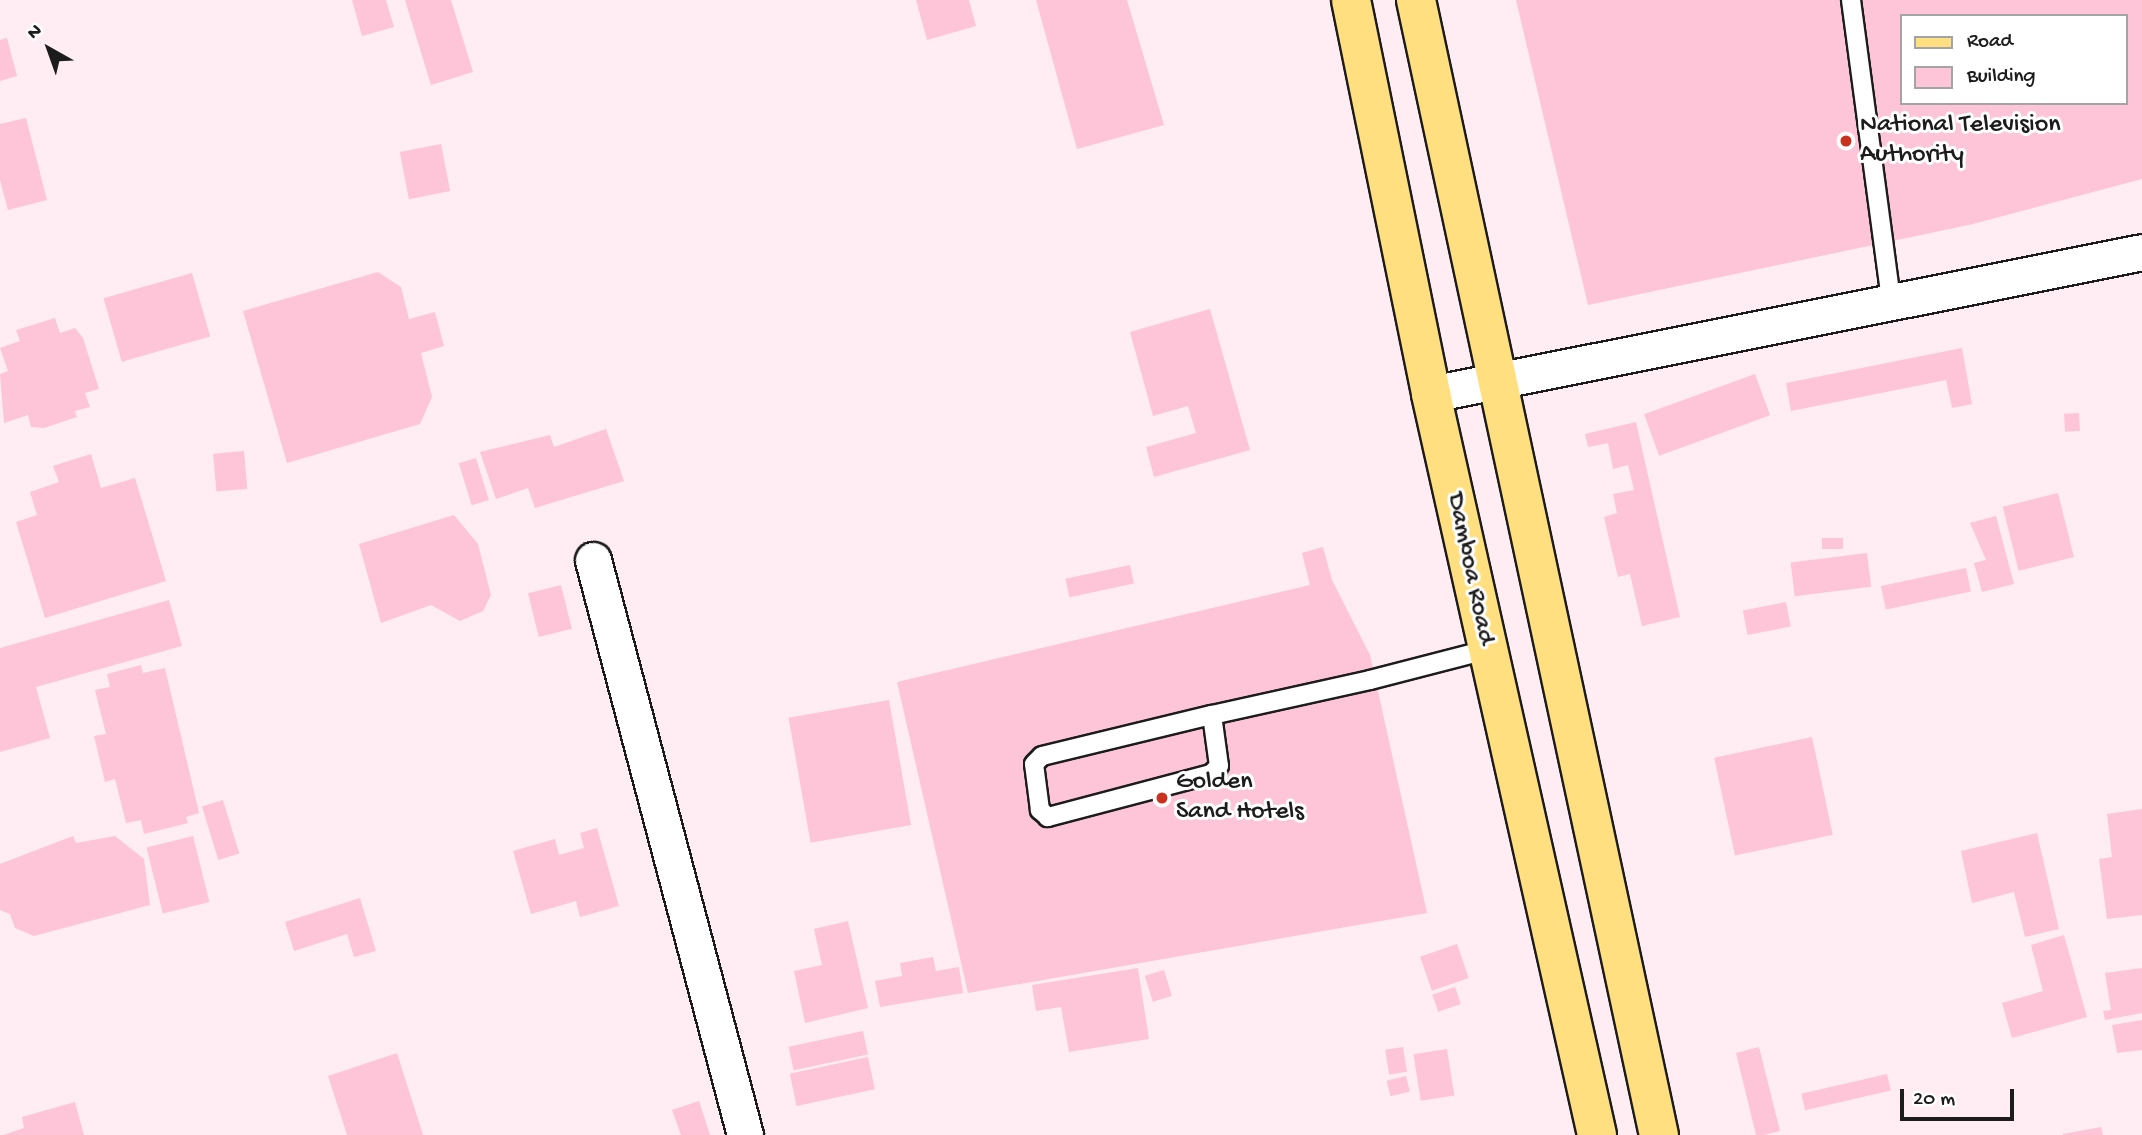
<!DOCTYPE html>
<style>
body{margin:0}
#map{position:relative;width:2142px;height:1135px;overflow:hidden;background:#ffedf3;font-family:"Gochi Hand",sans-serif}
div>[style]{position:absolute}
.building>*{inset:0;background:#fec4d8;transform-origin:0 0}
.roads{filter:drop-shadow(2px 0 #1c1c1c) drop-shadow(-2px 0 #1c1c1c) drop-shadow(0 2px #1c1c1c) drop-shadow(0 -2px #1c1c1c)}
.lane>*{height:18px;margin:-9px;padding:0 9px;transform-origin:9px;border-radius:9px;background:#fff}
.street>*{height:35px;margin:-17.5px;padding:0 17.5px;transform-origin:17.5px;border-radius:17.5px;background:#fff}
.primary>*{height:38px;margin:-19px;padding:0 19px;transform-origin:19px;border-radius:19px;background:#ffdf80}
.dots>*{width:19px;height:19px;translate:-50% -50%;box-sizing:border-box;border:4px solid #fff;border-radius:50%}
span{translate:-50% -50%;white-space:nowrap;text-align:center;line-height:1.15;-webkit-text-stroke:6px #fff;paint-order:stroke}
.poi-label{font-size:26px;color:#1c1c1c}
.left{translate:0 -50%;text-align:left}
.street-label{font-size:26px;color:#1c1c1c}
.legend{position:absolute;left:1900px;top:14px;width:228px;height:91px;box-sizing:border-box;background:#fff;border:2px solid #a4a4a4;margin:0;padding:9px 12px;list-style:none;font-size:21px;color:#1c1c1c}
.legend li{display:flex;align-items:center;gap:14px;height:35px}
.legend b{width:35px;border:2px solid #a4a4a4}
.north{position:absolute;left:14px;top:14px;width:70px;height:70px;-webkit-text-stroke:5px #fff;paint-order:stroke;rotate:320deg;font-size:19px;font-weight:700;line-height:28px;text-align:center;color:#1c1c1c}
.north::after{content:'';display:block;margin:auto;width:24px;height:32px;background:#1c1c1c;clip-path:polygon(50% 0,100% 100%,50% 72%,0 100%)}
.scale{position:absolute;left:1900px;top:1089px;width:114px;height:32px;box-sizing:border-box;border:4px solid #1c1c1c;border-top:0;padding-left:9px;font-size:21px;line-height:24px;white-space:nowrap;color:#1c1c1c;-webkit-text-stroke:5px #fff;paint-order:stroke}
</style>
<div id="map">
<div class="building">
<i style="clip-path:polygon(352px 0,386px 0,394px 27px,362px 36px)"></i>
<i style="clip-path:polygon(405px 0,451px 0,473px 72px,431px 85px)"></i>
<i style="clip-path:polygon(916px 0,969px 0,976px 26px,927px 40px)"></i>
<i style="clip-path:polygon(1036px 0,1127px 0,1164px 125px,1077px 149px)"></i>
<i style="clip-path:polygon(evenodd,1516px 0,2142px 0,2142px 179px,1973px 224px,1588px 305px,1516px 0,1902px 16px,2126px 16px,2126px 103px,1902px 103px,1902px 16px)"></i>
<i style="clip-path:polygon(7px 38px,17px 76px,0 81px,0 40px)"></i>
<i style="clip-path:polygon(26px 118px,47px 200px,8px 210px,0 180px,0 124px)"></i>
<i style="left:441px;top:144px;width:48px;height:42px;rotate:79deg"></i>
<i style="clip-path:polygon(378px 272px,401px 287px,409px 319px,435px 312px,444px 346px,421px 353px,432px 397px,420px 424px,287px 463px,243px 311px)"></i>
<i style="left:192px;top:273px;width:66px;height:92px;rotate:74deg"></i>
<i style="clip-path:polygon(1210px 309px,1250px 450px,1154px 477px,1146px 447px,1196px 433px,1188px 406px,1153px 416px,1130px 332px)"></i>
<i style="clip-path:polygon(55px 318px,60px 333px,75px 328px,83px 338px,99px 389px,85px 393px,90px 407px,75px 411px,77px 417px,44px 428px,31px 427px,28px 415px,4px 423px,0 374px,8px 371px,0 348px,20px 341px,16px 330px)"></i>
<i style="clip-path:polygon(1962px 348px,1972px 404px,1952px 408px,1946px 380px,1791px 411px,1786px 383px)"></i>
<i style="left:1755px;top:374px;width:44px;height:118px;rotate:70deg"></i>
<i style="left:2079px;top:413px;width:18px;height:15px;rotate:87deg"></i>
<i style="clip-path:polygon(1636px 422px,1680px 617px,1642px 626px,1630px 574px,1618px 577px,1604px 517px,1617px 513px,1613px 494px,1634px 490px,1628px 465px,1613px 469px,1608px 443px,1588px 447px,1585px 434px)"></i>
<i style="clip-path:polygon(606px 429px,624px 481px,535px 508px,528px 488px,496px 499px,480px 452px,550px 435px,554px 447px)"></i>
<i style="left:244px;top:451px;width:38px;height:31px;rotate:85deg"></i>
<i style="clip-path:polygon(91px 454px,101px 488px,135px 478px,166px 581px,45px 618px,16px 522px,37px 515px,30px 492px,59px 482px,53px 466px)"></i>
<i style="left:476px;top:458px;width:44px;height:18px;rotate:73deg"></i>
<i style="left:2058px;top:493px;width:66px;height:57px;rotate:76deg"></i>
<i style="clip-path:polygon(454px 515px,478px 544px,491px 595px,483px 611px,460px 621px,431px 605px,381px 623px,359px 544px)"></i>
<i style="clip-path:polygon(1996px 516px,2014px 584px,1982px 592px,1974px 563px,1986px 560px,1970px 523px)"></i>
<i style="left:1843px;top:538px;width:11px;height:21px;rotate:90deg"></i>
<i style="clip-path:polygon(1323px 547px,1332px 580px,1370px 655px,1427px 913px,968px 993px,897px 682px,1310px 585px,1302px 553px)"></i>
<i style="left:1867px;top:553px;width:34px;height:77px;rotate:83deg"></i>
<i style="left:1130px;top:565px;width:19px;height:66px;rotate:78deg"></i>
<i style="left:1966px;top:568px;width:24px;height:87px;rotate:78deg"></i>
<i style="left:561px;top:585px;width:45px;height:34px;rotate:76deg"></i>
<i style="clip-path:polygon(169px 600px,182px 646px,36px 687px,50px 738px,0 752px,0 648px)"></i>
<i style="left:1786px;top:602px;width:25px;height:44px;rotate:79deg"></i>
<i style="clip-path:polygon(141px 665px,143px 673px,165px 668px,199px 813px,186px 817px,188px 823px,144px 834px,141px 820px,126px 823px,115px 779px,105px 782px,94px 736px,106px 734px,95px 690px,110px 687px,107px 674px)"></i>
<i style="left:889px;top:700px;width:127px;height:102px;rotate:80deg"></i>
<i style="left:1812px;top:737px;width:100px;height:100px;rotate:78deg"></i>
<i style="left:223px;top:800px;width:56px;height:22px;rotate:73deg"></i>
<i style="clip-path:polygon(2142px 809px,2142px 915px,2107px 919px,2099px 859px,2112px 857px,2107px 814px)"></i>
<i style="clip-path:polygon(597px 828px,619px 906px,580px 917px,576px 901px,531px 914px,513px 851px,555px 839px,559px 855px,584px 848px,580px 833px)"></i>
<i style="clip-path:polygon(2037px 833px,2059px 929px,2025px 937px,2014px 892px,1972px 903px,1961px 851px)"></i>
<i style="clip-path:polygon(73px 836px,76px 843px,115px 836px,144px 859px,150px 905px,34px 936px,15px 928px,10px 914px,0 910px,0 864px)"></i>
<i style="left:193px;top:836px;width:68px;height:48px;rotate:76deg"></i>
<i style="clip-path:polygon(360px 898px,376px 951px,354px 957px,347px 934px,294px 951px,285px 922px)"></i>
<i style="clip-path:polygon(848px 921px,868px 1008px,805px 1023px,794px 971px,822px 965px,814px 929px)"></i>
<i style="clip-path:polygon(2064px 935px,2087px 1017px,2012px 1038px,2002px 1003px,2043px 991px,2031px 945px)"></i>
<i style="left:1457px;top:944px;width:36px;height:39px;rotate:71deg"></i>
<i style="clip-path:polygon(933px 957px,936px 971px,959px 967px,963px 993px,880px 1007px,875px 981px,902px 976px,900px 963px)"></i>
<i style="clip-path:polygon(1138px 968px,1149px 1039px,1069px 1052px,1061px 1007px,1036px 1011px,1032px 985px)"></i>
<i style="clip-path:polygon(2142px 968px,2142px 1013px,2105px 1020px,2103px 1011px,2111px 1010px,2105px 973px)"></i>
<i style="left:1164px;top:970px;width:27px;height:20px;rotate:73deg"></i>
<i style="left:1455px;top:987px;width:18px;height:24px;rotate:71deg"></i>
<i style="clip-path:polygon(2142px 1020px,2142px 1050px,2117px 1053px,2112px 1025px)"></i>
<i style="left:863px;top:1031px;width:24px;height:76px;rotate:78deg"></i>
<i style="left:1403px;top:1047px;width:25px;height:18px;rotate:81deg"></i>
<i style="clip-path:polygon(1759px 1047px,1780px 1131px,1764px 1135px,1756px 1135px,1736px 1053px)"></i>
<i style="left:1447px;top:1049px;width:47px;height:34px;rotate:81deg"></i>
<i style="clip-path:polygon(397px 1053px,423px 1135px,347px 1135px,328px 1076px)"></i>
<i style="left:868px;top:1057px;width:33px;height:80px;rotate:78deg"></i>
<i style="left:1887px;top:1074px;width:17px;height:88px;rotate:77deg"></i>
<i style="left:1406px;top:1076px;width:16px;height:20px;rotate:76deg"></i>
<i style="clip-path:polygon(699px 1101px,710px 1135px,681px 1135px,672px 1110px)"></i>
<i style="clip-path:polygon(75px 1102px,84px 1135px,3px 1135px,24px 1128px,22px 1117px)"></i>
<i style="clip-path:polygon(2101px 1127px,2103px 1135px,2063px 1135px,2063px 1134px)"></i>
</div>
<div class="roads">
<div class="lane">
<i style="left:1851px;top:0;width:304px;rotate:82.4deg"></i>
<i style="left:1212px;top:715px;width:51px;rotate:82.2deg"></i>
<i style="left:1219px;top:766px;width:11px;rotate:135deg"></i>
<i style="left:1211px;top:774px;width:169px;rotate:165.2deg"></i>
<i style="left:1048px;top:817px;width:11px;rotate:-139deg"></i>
<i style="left:1040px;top:810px;width:46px;rotate:-97.4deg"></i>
<i style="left:1034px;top:764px;width:11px;rotate:-45deg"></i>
<i style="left:1042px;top:756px;width:175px;rotate:-13.6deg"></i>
<i style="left:1212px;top:715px;width:162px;rotate:-12.5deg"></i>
<i style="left:1370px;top:680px;width:120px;rotate:-14.5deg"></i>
</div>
<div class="street">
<i style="left:1431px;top:394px;width:725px;rotate:-11.29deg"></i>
<i style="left:593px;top:560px;width:595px;rotate:75.19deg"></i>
</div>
<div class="primary">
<i style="left:1351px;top:0;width:402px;rotate:78.5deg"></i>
<i style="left:1431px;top:394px;width:759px;rotate:77.37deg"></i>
<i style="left:1416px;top:0;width:1161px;rotate:77.92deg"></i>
</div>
</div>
<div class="dots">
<i style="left:1846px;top:141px;background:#c8321e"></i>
<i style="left:1162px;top:798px;background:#c8321e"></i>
</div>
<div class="poi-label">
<span class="left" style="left:1860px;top:141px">National Television<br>Authority</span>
<span class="left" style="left:1176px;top:798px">Golden<br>Sand Hotels</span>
</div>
<div class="street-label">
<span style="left:1469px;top:569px;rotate:78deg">Damboa Road</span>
</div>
<ul class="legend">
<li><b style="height:9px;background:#ffdf80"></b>Road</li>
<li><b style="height:19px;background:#fec4d8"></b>Building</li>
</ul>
<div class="north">N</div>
<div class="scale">20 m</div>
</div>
